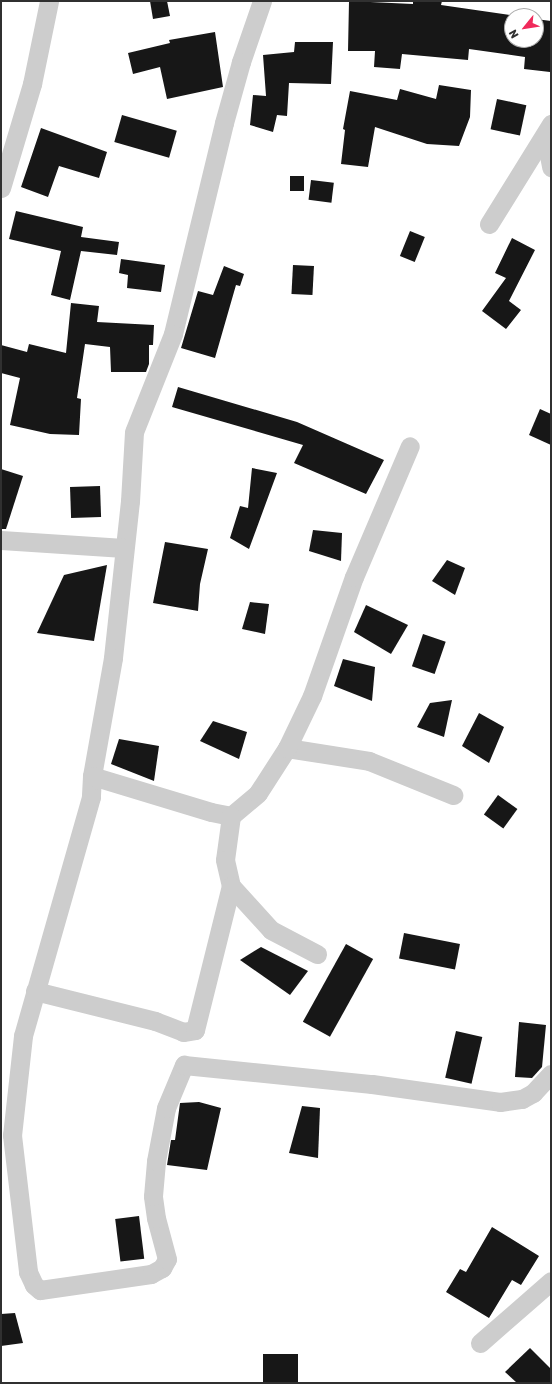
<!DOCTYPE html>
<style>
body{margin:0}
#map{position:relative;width:552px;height:1384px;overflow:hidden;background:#fff;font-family:Rubik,sans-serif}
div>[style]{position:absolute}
.building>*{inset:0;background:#171717;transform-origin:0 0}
.street>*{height:19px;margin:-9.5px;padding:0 9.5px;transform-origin:9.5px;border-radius:9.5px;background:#cdcdcd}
span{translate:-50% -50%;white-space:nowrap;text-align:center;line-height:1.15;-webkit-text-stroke:4px #fff;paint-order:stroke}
.frame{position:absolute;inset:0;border:2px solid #303030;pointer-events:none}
.north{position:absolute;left:504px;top:8px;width:40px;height:40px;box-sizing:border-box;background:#fff;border:1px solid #acacac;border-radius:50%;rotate:240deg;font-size:11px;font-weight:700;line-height:16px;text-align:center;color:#303030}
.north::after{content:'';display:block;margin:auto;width:14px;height:18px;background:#f02a5b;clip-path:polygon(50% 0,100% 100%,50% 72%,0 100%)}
</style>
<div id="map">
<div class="building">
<i style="clip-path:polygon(150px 1px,167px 1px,170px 16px,153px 19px)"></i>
<i style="clip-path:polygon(349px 1px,413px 4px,413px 1px,442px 1px,441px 5px,516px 16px,512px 16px,512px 40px,536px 40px,536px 19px,551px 21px,550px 72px,524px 69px,525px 57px,469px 49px,468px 60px,402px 54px,400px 69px,374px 67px,375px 51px,348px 51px)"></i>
<i style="clip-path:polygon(215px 32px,223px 87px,167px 99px,160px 67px,133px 74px,128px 53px,170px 43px,169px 40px)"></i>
<i style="clip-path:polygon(295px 42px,333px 42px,331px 84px,289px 83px,287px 116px,277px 115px,273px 132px,250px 125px,253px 95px,266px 96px,263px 55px,294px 52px)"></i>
<i style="clip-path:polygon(439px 85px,471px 90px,470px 117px,459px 146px,427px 144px,375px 127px,368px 167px,341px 164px,345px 130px,343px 129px,350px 91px,397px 100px,400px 89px,436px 99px)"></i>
<i style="left:497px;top:99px;width:30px;height:31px;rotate:12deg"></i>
<i style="left:122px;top:115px;width:57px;height:28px;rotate:16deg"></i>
<i style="clip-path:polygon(41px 128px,107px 152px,99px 178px,59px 166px,48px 197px,21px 187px)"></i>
<i style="left:290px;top:176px;width:14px;height:15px"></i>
<i style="left:311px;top:180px;width:23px;height:20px;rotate:7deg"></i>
<i style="clip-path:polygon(16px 211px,83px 227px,81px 237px,119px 242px,117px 255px,81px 251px,70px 300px,51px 295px,61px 251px,9px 239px)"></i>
<i style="left:410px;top:231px;width:16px;height:27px;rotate:22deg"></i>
<i style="clip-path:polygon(512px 238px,535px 250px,509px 301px,521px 310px,506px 329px,482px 311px,506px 278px,495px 273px)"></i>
<i style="clip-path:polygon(121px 259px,165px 265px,161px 292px,127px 288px,128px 275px,119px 273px)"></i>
<i style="left:293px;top:265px;width:21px;height:29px;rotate:3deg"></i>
<i style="clip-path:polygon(224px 266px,244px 274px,240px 286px,236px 285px,215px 358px,181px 348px,198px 291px,213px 295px)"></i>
<i style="clip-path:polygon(71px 303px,99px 306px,97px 322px,154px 325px,153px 345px,149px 345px,149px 364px,146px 372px,111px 372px,110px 347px,85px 344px,77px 398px,81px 399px,79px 435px,50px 434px,10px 425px,20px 378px,1px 373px,1px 345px,27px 352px,29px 344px,66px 353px)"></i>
<i style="clip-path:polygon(178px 387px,297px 422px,384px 460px,366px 494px,294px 463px,303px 445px,172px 407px)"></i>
<i style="clip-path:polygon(540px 409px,551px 414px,551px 445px,529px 435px)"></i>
<i style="clip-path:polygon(252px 468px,277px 473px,249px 549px,230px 538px,240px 506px,248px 508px)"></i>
<i style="clip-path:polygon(1px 469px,23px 476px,6px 529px,1px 529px)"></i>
<i style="left:100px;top:486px;width:31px;height:30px;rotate:88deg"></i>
<i style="clip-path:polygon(313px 530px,342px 533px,341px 561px,309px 551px)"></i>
<i style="clip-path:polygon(165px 542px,208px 549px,200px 584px,198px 611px,153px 603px)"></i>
<i style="clip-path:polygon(447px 560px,465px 568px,455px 595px,432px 581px)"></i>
<i style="clip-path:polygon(107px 565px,94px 641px,37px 633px,64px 575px)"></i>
<i style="clip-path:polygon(250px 602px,269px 604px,265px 634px,242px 629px)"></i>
<i style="clip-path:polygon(366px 605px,408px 625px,391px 654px,354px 632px)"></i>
<i style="left:423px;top:634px;width:24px;height:34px;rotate:19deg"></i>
<i style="clip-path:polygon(343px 659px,375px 667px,372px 701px,334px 686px)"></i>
<i style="clip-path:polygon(452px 700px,444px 737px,417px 727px,430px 703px)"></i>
<i style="clip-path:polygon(479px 713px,504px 727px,489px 763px,462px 746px)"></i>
<i style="clip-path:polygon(213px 721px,247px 732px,239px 759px,200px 741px)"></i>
<i style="clip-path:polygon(119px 739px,159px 746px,154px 781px,111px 764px)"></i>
<i style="left:498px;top:795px;width:24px;height:24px;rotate:36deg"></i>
<i style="left:404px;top:933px;width:57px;height:26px;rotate:11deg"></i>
<i style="left:346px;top:944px;width:31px;height:89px;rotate:29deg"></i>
<i style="clip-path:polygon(261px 947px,308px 971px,290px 995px,240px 960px)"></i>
<i style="clip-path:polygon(519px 1022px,546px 1025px,542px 1067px,532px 1078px,515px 1077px)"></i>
<i style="left:456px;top:1031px;width:27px;height:48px;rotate:13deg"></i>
<i style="clip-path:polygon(199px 1102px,221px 1108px,207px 1170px,167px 1165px,171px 1140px,175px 1140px,180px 1103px)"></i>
<i style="clip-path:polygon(302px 1106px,320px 1108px,318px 1158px,289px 1153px)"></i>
<i style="left:139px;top:1216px;width:43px;height:24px;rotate:83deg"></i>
<i style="clip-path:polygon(492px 1227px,539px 1256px,521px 1285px,512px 1280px,489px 1318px,446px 1292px,460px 1269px,466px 1272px)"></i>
<i style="clip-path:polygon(15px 1313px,23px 1343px,1px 1346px,1px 1314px)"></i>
<i style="clip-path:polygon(530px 1348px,551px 1369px,551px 1383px,517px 1383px,505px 1372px)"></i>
<i style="left:263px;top:1354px;width:35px;height:28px"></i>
</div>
<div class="street">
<i style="left:262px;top:1px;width:65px;rotate:109deg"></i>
<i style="left:241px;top:62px;width:63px;rotate:105.6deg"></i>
<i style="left:224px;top:123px;width:217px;rotate:103.6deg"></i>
<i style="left:173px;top:334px;width:105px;rotate:111.7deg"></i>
<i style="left:134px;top:432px;width:69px;rotate:93.3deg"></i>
<i style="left:130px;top:501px;width:158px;rotate:96.2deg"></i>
<i style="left:113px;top:658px;width:120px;rotate:100.1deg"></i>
<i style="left:92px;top:776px;width:21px;rotate:93deg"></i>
<i style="left:91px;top:797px;width:248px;rotate:105.9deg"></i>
<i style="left:23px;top:1036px;width:100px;rotate:96.3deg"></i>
<i style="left:12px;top:1135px;width:138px;rotate:83.3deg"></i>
<i style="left:28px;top:1272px;width:14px;rotate:65deg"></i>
<i style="left:34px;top:1285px;width:8px;rotate:40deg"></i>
<i style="left:40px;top:1290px;width:112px;rotate:-8.2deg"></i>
<i style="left:151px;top:1274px;width:13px;rotate:-29deg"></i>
<i style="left:162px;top:1268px;width:10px;rotate:-61deg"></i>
<i style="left:167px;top:1259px;width:42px;rotate:-105deg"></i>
<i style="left:156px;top:1218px;width:22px;rotate:-98deg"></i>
<i style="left:153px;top:1196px;width:35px;rotate:-85deg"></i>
<i style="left:156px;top:1161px;width:54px;rotate:-79.3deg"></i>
<i style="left:166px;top:1108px;width:47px;rotate:-67.3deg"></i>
<i style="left:184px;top:1065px;width:189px;rotate:5.8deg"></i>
<i style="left:372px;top:1084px;width:129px;rotate:8deg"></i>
<i style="left:500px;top:1102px;width:22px;rotate:-8deg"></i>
<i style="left:522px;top:1099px;width:13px;rotate:-29deg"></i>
<i style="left:533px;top:1093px;width:26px;rotate:-47deg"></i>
<i style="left:545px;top:135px;width:33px;rotate:79deg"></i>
<i style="left:1px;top:188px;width:109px;rotate:-73.4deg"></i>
<i style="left:32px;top:84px;width:85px;rotate:-78.4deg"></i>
<i style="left:489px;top:224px;width:118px;rotate:-58.2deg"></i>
<i style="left:1px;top:540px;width:123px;rotate:3.7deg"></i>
<i style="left:287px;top:748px;width:83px;rotate:9deg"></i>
<i style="left:369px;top:761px;width:91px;rotate:22deg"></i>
<i style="left:92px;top:776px;width:124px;rotate:16.8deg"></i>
<i style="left:211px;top:812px;width:20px;rotate:11deg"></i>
<i style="left:231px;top:816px;width:35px;rotate:-40deg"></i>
<i style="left:258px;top:793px;width:54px;rotate:-57.2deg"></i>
<i style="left:287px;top:748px;width:58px;rotate:-64.3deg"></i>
<i style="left:312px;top:696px;width:126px;rotate:-70.6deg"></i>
<i style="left:354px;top:577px;width:142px;rotate:-66.9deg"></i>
<i style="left:231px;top:816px;width:44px;rotate:97.8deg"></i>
<i style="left:225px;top:860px;width:27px;rotate:77deg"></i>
<i style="left:231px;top:886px;width:59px;rotate:47.7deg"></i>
<i style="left:271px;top:930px;width:52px;rotate:27.6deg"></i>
<i style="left:35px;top:991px;width:124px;rotate:14deg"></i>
<i style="left:155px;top:1021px;width:30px;rotate:21deg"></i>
<i style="left:183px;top:1032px;width:12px;rotate:-9deg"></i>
<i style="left:195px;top:1030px;width:148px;rotate:-76deg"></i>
<i style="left:480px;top:1343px;width:94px;rotate:-41.1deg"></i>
</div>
<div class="frame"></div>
<div class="north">N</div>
</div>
